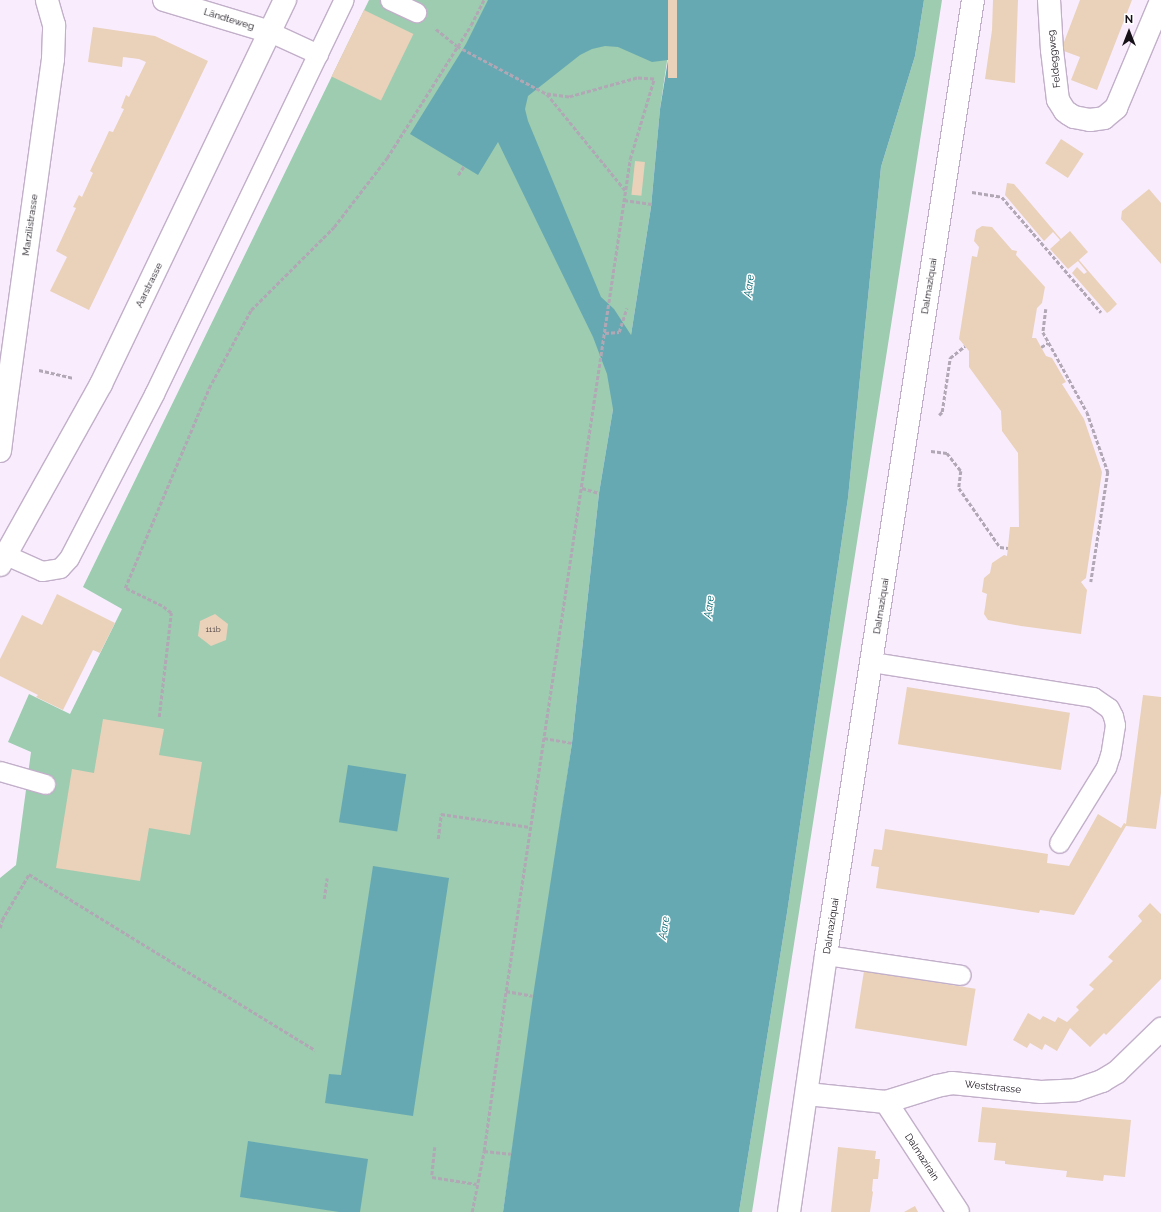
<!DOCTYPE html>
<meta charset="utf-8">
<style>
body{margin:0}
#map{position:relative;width:1161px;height:1212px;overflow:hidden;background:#f9edfd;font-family:Raleway,sans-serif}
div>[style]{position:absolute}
.green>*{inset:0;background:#9dccb0}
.water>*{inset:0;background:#67a9b2;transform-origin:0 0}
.building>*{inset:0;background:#ead1ba;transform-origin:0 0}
.path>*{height:2.5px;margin-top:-1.25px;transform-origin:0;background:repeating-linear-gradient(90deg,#b1a7b5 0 4px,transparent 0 6px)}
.roads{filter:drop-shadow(1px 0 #c2afc9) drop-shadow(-1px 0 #c2afc9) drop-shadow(0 1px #c2afc9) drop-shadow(0 -1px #c2afc9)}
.service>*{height:19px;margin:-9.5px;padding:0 9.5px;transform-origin:9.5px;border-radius:9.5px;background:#fff}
.pedestrian>*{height:22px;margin:-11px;padding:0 11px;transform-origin:11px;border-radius:11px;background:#fff}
.minor>*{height:22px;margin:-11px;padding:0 11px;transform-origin:11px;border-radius:11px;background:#fff}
span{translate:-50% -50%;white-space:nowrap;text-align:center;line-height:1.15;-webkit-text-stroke:3px #fff;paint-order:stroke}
.number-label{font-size:8px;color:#4b4041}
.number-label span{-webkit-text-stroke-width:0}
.street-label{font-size:10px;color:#161019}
.water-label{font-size:11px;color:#00646e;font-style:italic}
.north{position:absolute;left:1109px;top:12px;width:40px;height:40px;-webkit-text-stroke:3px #fff;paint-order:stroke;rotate:0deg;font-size:11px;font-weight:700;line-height:16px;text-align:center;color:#161019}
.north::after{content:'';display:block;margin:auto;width:14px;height:18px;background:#161019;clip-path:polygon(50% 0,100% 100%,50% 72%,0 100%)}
</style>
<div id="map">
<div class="green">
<i style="clip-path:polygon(369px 0,676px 0,660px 109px,651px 207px,631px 335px,613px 409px,599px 493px,572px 743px,503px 1212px,0 1212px,0 878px,16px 865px,31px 752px,8px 742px,29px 694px,70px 714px,122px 609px,83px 587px)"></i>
<i style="clip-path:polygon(924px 0,942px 0,752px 1212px,739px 1212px,787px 913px,848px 498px,881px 167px,915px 56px)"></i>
</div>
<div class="water">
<i style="clip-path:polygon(evenodd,488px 0,924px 0,915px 56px,881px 167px,848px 498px,787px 913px,739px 1212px,503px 1212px,533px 996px,572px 743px,599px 493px,613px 409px,607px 374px,593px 337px,498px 142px,478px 175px,410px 134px,466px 44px,488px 0,605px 46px,618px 47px,652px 62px,668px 60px,660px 109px,651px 207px,631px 335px,614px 309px,601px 297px,528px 121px,525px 109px,528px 96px,580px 55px,592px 49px,605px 46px)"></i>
<i style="left:348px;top:765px;width:59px;height:58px;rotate:9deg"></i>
<i style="clip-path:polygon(373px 866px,449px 878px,413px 1116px,325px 1103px,329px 1074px,341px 1075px)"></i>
<i style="clip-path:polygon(248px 1141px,368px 1159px,360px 1212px,339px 1212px,240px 1197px)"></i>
</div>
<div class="building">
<i style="left:668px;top:0;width:9px;height:78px"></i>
<i style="clip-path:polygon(993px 0,1018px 0,1015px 83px,985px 79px,992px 30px)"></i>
<i style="clip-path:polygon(1080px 0,1132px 0,1097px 90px,1071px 80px,1080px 57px,1061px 50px)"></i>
<i style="left:364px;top:10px;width:55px;height:74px;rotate:26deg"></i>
<i style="clip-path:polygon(93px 27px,155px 36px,208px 61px,89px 310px,50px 291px,67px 257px,56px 251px,76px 208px,73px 207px,79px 195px,82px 197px,93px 173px,90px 171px,104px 142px,109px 131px,113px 132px,124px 109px,121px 108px,126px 95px,129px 97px,146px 62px,139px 59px,123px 57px,122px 67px,88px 62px)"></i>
<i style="left:1061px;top:139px;width:27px;height:29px;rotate:33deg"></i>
<i style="left:635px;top:161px;width:10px;height:34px;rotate:6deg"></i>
<i style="clip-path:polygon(1007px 183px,1014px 184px,1061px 239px,1070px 231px,1088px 252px,1079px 260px,1117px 304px,1110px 311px,1107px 313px,1072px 273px,1077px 267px,1084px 274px,1087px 272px,1078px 261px,1068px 269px,1050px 249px,1060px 240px,1053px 232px,1044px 241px,1016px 208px,1005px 195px)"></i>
<i style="clip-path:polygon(1149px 189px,1161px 203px,1161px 264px,1121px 219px,1122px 211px)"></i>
<i style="clip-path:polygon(982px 226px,992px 227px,1012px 250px,1017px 251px,1016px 255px,1045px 287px,1042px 303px,1037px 308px,1032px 338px,1036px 338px,1046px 356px,1052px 358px,1066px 382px,1062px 384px,1084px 419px,1102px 472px,1086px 578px,1081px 582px,1087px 590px,1081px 634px,1021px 626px,988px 620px,984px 614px,987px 594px,982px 592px,984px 578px,990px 573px,992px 563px,1004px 555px,1007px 556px,1010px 527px,1019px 527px,1018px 453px,1002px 431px,1001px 411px,969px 367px,969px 351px,959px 339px,972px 256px,977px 257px,979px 247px,974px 241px,976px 230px)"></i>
<i style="clip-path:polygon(57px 594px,115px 623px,100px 653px,93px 650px,63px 710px,36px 697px,38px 695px,0 676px,0 659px,22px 615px,42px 625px)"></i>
<i style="clip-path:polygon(215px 614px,228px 624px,226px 640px,211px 646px,198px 636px,200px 621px)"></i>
<i style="left:907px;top:687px;width:165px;height:58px;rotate:9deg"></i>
<i style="clip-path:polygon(1143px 695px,1161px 697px,1161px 793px,1156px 829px,1126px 826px,1074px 915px,1040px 910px,1039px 913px,876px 888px,879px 867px,871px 866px,874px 849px,882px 850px,885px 829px,1048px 854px,1047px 863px,1069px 866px,1098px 814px,1121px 828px,1124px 823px,1126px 824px)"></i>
<i style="clip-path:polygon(103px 719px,164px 729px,159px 755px,202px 762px,190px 835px,149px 828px,140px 881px,56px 868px,72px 769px,94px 773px)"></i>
<i style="clip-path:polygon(1150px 903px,1161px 914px,1161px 979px,1115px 1026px,1106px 1035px,1104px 1033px,1090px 1047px,1070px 1028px,1057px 1051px,1045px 1044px,1042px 1050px,1030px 1043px,1027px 1048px,1013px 1040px,1028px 1013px,1040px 1020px,1043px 1016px,1055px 1022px,1058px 1017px,1067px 1022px,1079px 1010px,1076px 1007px,1094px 989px,1089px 985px,1113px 961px,1108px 957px,1142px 921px,1138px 916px)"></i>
<i style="left:864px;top:971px;width:113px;height:58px;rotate:9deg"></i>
<i style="clip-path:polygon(982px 1107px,1131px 1120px,1125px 1177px,1104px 1175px,1103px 1181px,1066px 1177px,1067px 1171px,1005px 1164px,1005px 1161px,994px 1160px,996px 1143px,978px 1142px)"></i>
<i style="clip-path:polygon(838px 1147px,876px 1151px,875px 1159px,880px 1159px,878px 1179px,873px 1179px,872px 1191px,873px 1192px,870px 1212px,831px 1212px)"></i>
<i style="clip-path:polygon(915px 1206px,918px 1212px,904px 1212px)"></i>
</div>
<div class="path">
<i style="left:436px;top:29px;width:27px;rotate:39deg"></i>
<i style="left:457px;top:46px;width:102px;rotate:28.1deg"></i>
<i style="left:547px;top:94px;width:124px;rotate:50.9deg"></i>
<i style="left:458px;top:175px;width:11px;rotate:-56deg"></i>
<i style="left:972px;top:192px;width:30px;rotate:9deg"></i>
<i style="left:1002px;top:197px;width:152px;rotate:49.3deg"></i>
<i style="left:624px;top:200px;width:28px;rotate:8deg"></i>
<i style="left:1046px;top:309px;width:23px;rotate:97deg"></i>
<i style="left:1043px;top:332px;width:91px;rotate:61.2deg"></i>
<i style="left:1087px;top:412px;width:64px;rotate:70.7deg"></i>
<i style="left:1108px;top:472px;width:111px;rotate:98.8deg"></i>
<i style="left:605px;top:333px;width:14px;rotate:-4deg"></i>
<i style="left:619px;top:332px;width:25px;rotate:-72deg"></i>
<i style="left:1041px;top:347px;width:8px;rotate:-30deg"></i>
<i style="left:39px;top:370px;width:35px;rotate:13deg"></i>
<i style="left:939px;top:415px;width:4px;rotate:-45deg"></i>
<i style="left:942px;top:412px;width:55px;rotate:-81.6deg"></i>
<i style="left:950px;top:358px;width:19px;rotate:-39deg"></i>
<i style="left:931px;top:451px;width:16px;rotate:7deg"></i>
<i style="left:947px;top:453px;width:23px;rotate:52deg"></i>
<i style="left:961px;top:471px;width:17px;rotate:97deg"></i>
<i style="left:959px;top:488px;width:72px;rotate:55.2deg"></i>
<i style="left:1000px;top:547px;width:8px;rotate:7deg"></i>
<i style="left:582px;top:488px;width:18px;rotate:16deg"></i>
<i style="left:159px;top:717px;width:105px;rotate:-83.4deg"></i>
<i style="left:171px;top:613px;width:11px;rotate:-142deg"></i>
<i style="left:162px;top:606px;width:41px;rotate:-154.1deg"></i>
<i style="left:125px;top:588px;width:217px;rotate:-67.2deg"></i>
<i style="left:209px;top:388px;width:89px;rotate:-61.7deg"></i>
<i style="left:251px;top:310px;width:117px;rotate:-45deg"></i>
<i style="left:334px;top:227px;width:87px;rotate:-52.5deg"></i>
<i style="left:387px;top:158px;width:157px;rotate:-57.7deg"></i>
<i style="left:471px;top:25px;width:28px;rotate:-63deg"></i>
<i style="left:544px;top:738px;width:28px;rotate:10deg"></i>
<i style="left:438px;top:839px;width:25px;rotate:-83deg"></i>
<i style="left:441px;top:814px;width:90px;rotate:8.3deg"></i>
<i style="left:324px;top:899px;width:21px;rotate:-82deg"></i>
<i style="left:0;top:928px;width:8px;rotate:-76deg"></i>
<i style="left:2px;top:920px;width:53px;rotate:-59.6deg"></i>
<i style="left:29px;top:874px;width:336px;rotate:31.6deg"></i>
<i style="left:506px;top:991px;width:27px;rotate:10deg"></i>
<i style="left:435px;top:1147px;width:30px;rotate:96deg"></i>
<i style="left:432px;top:1177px;width:45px;rotate:9deg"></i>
<i style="left:484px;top:1151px;width:27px;rotate:6deg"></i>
<i style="left:472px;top:1212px;width:62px;rotate:-78.9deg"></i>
<i style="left:484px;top:1151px;width:162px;rotate:-82.2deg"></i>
<i style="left:506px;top:991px;width:841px;rotate:-81.52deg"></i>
<i style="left:630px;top:159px;width:84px;rotate:-73.3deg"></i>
<i style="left:654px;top:79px;width:17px;rotate:-177deg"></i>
<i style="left:637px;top:78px;width:71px;rotate:164.4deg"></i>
<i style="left:569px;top:97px;width:22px;rotate:-172deg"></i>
</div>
<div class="roads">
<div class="service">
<i style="left:390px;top:0;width:29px;rotate:25deg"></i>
<i style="left:270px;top:32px;width:53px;rotate:24.6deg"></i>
<i style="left:6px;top:555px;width:39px;rotate:24deg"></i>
<i style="left:42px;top:571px;width:18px;rotate:-9deg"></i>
<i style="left:60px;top:568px;width:13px;rotate:-48deg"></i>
<i style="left:69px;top:558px;width:185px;rotate:-62.6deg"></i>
<i style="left:154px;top:394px;width:437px;rotate:-64.3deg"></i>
<i style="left:872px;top:662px;width:224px;rotate:9deg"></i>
<i style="left:1093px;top:697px;width:19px;rotate:35deg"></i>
<i style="left:1109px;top:708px;width:9px;rotate:63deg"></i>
<i style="left:1113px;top:716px;width:9px;rotate:77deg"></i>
<i style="left:1115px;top:725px;width:30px;rotate:99deg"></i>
<i style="left:1110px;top:755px;width:13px;rotate:108deg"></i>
<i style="left:1106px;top:767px;width:89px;rotate:121.7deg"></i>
<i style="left:0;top:771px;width:47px;rotate:16.1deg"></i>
<i style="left:826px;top:955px;width:136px;rotate:8.4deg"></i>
</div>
<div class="pedestrian">
<i style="left:0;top:451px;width:49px;rotate:-83deg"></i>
</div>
<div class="minor">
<i style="left:164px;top:0;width:111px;rotate:16.8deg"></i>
<i style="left:1049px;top:0;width:50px;rotate:86.6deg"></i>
<i style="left:1052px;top:50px;width:50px;rotate:83.2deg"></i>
<i style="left:1058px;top:100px;width:13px;rotate:58deg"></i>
<i style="left:1065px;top:111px;width:5px;rotate:37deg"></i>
<i style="left:1069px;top:114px;width:6px;rotate:31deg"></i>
<i style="left:1074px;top:117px;width:16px;rotate:11deg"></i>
<i style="left:1090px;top:120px;width:14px;rotate:-8deg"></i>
<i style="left:1104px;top:118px;width:16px;rotate:-40deg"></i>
<i style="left:1116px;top:108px;width:116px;rotate:-67.2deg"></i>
<i style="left:6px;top:402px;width:346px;rotate:-82.2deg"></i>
<i style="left:53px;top:59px;width:34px;rotate:-88deg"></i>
<i style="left:54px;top:25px;width:26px;rotate:-106deg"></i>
<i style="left:0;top:565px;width:207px;rotate:-60.8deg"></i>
<i style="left:101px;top:384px;width:426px;rotate:-64.4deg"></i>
<i style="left:807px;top:1094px;width:79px;rotate:5.8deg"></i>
<i style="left:886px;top:1102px;width:53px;rotate:-17.4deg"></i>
<i style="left:937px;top:1086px;width:15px;rotate:-11deg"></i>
<i style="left:952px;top:1083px;width:89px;rotate:5.8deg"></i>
<i style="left:1041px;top:1092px;width:35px;rotate:-3deg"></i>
<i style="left:1076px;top:1090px;width:28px;rotate:-19deg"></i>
<i style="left:1102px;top:1081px;width:17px;rotate:-31deg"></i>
<i style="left:1117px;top:1072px;width:62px;rotate:-44.3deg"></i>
<i style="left:886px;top:1102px;width:131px;rotate:56.8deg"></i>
<i style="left:789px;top:1212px;width:260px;rotate:-81.8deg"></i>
<i style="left:826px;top:955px;width:966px;rotate:-81.25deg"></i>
</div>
</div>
<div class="number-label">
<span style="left:213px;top:630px">111b</span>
</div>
<div class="street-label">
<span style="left:229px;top:19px;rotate:17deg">Ländteweg</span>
<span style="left:1054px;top:59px;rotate:-96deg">Feldeggweg</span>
<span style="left:30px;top:225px;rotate:-82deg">Marzilistrasse</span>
<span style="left:149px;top:285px;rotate:-64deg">Aarstrasse</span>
<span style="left:929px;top:286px;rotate:-81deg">Dalmaziquai</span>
<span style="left:881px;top:606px;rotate:-81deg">Dalmaziquai</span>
<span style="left:831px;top:926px;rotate:-81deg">Dalmaziquai</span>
<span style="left:993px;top:1087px;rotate:6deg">Weststrasse</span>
<span style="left:922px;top:1157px;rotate:57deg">Dalmazirain</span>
</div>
<div class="water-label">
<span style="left:750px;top:286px;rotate:-83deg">Aare</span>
<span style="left:710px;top:607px;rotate:-83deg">Aare</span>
<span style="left:665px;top:928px;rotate:-81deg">Aare</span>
</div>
<div class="north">N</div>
</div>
